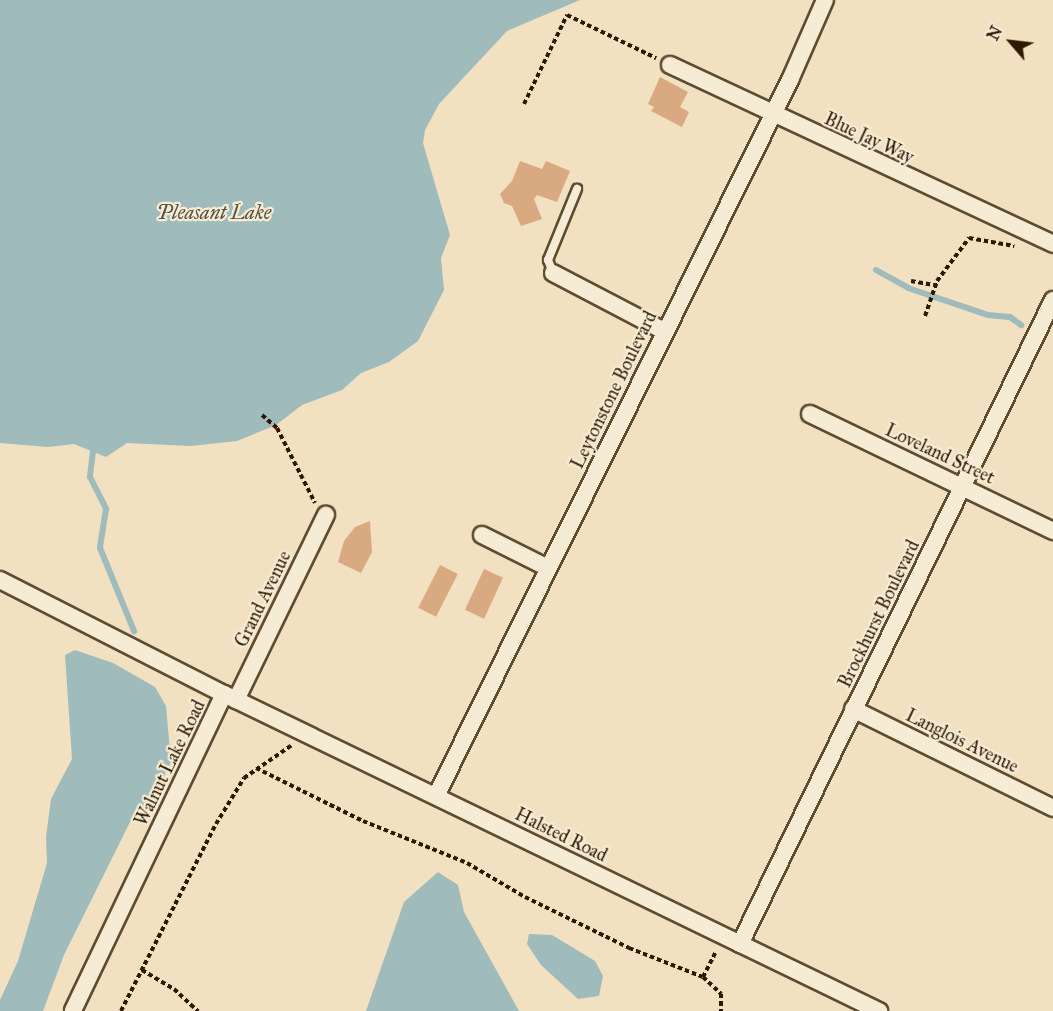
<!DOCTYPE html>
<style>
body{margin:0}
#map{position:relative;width:1053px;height:1011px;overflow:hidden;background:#f1e1c0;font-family:"IM FELL Great Primer",serif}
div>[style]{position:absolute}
.water>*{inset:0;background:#9fbbbc}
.stream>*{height:6px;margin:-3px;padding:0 3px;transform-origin:3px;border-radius:3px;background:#9fbbbc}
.building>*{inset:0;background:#d9a981;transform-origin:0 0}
.path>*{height:4px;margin-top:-2px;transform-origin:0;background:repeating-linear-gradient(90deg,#2e1900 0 4.5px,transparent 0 7.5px)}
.roads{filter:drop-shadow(2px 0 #5f4b30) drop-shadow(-2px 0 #5f4b30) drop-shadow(0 2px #5f4b30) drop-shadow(0 -2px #5f4b30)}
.lane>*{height:8px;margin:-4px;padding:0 4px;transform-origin:4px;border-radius:4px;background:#f6ecd6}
.street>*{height:16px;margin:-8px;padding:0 8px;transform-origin:8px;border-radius:8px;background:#f6ecd6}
span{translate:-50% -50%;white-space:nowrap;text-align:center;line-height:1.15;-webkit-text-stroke:4.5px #f6ecd6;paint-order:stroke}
.street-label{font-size:18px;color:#2e1900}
.water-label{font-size:20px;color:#565242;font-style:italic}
.north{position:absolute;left:981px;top:12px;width:60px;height:60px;-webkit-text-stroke:4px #f6ecd6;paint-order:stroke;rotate:298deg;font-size:16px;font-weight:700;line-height:24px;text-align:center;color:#2e1900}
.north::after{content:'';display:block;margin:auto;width:21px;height:27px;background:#2e1900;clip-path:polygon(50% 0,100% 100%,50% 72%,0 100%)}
</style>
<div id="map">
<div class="water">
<i style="clip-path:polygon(0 0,580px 0,507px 31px,439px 104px,425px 130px,423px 143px,450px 235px,441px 258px,444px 290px,418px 341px,389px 362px,361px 373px,342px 390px,302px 405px,276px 425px,237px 441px,191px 446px,127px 443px,106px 457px,74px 444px,48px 447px,0 443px)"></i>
<i style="clip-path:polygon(75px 650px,113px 663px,155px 687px,166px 706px,171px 762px,157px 790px,130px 822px,64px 955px,43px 1011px,0 1011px,0 1000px,18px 961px,47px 863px,46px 837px,51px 799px,72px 759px,65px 655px)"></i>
<i style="clip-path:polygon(438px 872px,458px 885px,464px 912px,519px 1011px,366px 1011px,404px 902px)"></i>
<i style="clip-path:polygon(529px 934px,552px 935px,595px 961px,603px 976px,599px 996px,578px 999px,541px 965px,527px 944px)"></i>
</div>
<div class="stream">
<i style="left:876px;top:270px;width:37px;rotate:29deg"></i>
<i style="left:908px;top:288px;width:84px;rotate:18.6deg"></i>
<i style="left:988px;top:315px;width:22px;rotate:5deg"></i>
<i style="left:1010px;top:317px;width:14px;rotate:36deg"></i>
<i style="left:93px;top:451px;width:26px;rotate:97deg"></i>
<i style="left:90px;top:477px;width:36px;rotate:63deg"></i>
<i style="left:106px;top:509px;width:39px;rotate:99deg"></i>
<i style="left:100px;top:548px;width:90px;rotate:67.7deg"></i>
</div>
<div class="building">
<i style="clip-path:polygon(660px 77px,688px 92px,680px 107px,689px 112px,682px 127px,651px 111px,654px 107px,648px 104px)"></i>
<i style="clip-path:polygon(520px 161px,542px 169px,546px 161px,570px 171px,557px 202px,537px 195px,534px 199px,542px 219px,521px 226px,512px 206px,504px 203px,500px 194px,512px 181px)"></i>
<i style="clip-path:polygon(370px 521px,372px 552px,361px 573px,338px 562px,344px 541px,355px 527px)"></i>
<i style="left:440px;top:565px;width:20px;height:48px;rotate:27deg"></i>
<i style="left:484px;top:569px;width:21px;height:45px;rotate:25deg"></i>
</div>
<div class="path">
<i style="left:524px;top:104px;width:99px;rotate:-64.2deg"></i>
<i style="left:567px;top:15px;width:99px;rotate:25.8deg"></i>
<i style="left:911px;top:281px;width:23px;rotate:10deg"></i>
<i style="left:925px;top:316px;width:37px;rotate:-71deg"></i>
<i style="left:937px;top:281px;width:54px;rotate:-53.3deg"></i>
<i style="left:969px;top:238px;width:46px;rotate:10.1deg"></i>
<i style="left:262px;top:415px;width:20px;rotate:41deg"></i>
<i style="left:277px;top:428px;width:84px;rotate:63.1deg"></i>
<i style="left:256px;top:768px;width:119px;rotate:26.4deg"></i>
<i style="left:363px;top:821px;width:112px;rotate:22deg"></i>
<i style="left:467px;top:863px;width:67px;rotate:30.4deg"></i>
<i style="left:525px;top:897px;width:116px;rotate:26.1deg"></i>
<i style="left:629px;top:948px;width:79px;rotate:21.4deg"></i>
<i style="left:703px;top:977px;width:25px;rotate:43deg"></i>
<i style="left:721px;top:994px;width:17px;rotate:90deg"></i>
<i style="left:142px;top:970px;width:37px;rotate:31deg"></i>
<i style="left:174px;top:989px;width:33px;rotate:43deg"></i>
<i style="left:703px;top:977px;width:29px;rotate:-63deg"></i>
<i style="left:121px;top:1011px;width:210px;rotate:-63.1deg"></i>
<i style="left:216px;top:824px;width:54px;rotate:-58.7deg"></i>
<i style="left:244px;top:778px;width:58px;rotate:-34.5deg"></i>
</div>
<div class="roads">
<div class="lane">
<i style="left:553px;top:273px;width:14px;rotate:-111deg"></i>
<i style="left:548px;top:260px;width:77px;rotate:-67.8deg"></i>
</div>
<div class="street">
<i style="left:670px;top:65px;width:423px;rotate:25deg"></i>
<i style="left:553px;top:273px;width:125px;rotate:27.6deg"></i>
<i style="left:810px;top:414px;width:270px;rotate:25.7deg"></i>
<i style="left:482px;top:535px;width:74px;rotate:26.6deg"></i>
<i style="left:0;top:580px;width:251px;rotate:27deg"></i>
<i style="left:224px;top:694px;width:351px;rotate:115.5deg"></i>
<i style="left:224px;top:694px;width:728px;rotate:25.83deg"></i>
<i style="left:236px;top:700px;width:206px;rotate:-64.1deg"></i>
<i style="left:853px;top:709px;width:223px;rotate:26.3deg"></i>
<i style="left:436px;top:796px;width:799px;rotate:-63.69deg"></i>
<i style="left:790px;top:80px;width:87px;rotate:-66.4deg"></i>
<i style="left:740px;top:944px;width:716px;rotate:-64.08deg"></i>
</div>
</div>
<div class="street-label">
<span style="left:869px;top:138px;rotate:25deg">Blue Jay Way</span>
<span style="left:614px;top:390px;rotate:-64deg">Leytonstone Boulevard</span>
<span style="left:940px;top:454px;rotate:25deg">Loveland Street</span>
<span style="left:263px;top:599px;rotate:-64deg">Grand Avenue</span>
<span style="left:879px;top:614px;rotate:-64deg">Brockhurst Boulevard</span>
<span style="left:962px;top:741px;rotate:26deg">Langlois Avenue</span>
<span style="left:170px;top:763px;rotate:-64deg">Walnut Lake Road</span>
<span style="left:561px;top:835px;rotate:26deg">Halsted Road</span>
</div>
<div class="water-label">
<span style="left:214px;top:212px">Pleasant Lake</span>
</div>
<div class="north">N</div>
</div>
